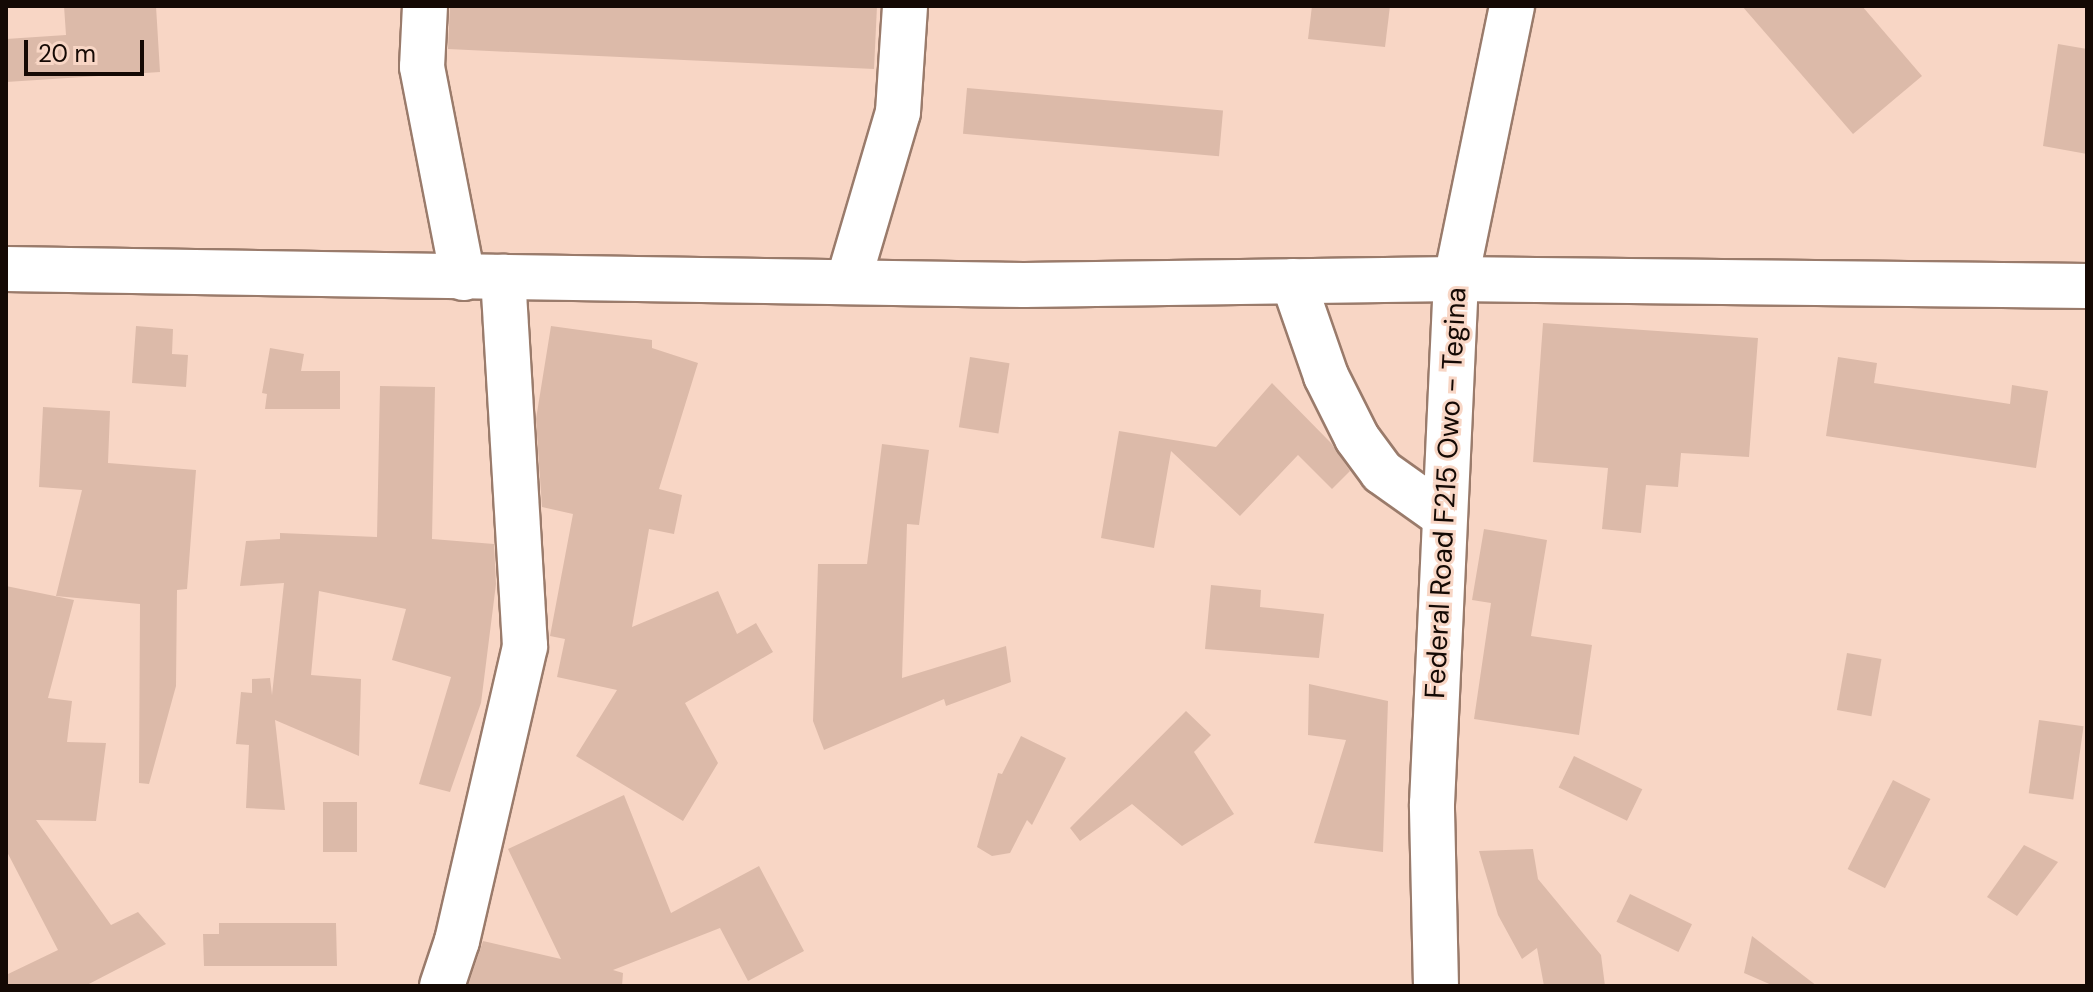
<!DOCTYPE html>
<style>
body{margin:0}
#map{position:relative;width:2093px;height:992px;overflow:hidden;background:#f8d6c5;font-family:"DM Sans",sans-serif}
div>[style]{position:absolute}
.building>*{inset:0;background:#dcbaa9;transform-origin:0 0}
.roads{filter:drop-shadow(2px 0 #9a7b6b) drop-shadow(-2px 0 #9a7b6b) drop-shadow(0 2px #9a7b6b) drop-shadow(0 -2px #9a7b6b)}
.minor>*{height:44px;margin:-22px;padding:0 22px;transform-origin:22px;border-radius:22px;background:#fff}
.major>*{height:44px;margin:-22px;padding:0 22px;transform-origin:22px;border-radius:22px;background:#fff}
.highway>*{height:44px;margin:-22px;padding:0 22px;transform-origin:22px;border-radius:22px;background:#fff}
span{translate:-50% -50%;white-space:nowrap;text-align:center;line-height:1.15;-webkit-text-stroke:6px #f8d6c5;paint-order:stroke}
.street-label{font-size:28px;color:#140904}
.frame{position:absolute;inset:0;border:8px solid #140904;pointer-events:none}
.scale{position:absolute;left:24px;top:40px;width:120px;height:36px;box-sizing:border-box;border:4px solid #140904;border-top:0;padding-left:10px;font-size:24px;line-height:28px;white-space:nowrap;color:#140904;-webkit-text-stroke:6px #f8d6c5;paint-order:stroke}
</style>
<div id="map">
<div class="building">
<i style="clip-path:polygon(64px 6px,156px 6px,160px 72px,6px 82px,6px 39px,66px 35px)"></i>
<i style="clip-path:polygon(450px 6px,877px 6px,874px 69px,448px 49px)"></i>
<i style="clip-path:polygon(1312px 6px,1390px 6px,1385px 47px,1308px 39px)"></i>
<i style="clip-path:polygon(1742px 6px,1862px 6px,1922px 76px,1853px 134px)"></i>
<i style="clip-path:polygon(2058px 44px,2087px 49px,2087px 154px,2043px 146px)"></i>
<i style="left:967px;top:88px;width:257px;height:46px;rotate:5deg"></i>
<i style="clip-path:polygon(1543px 323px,1758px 338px,1749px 457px,1681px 453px,1678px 487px,1646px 485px,1641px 533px,1602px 529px,1608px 468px,1533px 462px)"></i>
<i style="clip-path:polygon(136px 326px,173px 329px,172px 354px,188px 355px,186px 387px,132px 383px)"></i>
<i style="clip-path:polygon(551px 326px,652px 340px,652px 348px,698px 363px,659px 489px,682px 495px,674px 534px,649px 529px,632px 627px,718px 591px,737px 634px,756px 623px,773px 652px,685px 703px,718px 763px,683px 821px,576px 756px,617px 690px,557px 677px,565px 639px,550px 636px,573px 514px,542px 507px,536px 419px)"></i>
<i style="clip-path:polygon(270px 348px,304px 354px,301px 371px,340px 371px,340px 409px,265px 409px,267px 394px,262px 393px)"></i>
<i style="left:970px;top:357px;width:40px;height:71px;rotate:9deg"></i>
<i style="clip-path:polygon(1838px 357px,1877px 363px,1874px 383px,2010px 404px,2012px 385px,2048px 391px,2036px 468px,1826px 436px)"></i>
<i style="clip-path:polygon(1272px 383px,1331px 443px,1350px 471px,1332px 489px,1298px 455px,1240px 516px,1171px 451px,1154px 548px,1101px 538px,1119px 431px,1216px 447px)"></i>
<i style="clip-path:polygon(380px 386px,435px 387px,432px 539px,494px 544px,496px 584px,481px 703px,450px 792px,419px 784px,451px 677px,392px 660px,406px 609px,319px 591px,311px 675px,361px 679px,359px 756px,275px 720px,285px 810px,246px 808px,249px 745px,236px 744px,241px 692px,252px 693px,252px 679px,270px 678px,272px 695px,284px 583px,240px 586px,246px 541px,280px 539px,280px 533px,377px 537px)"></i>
<i style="clip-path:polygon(43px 407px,110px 411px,108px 463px,196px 470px,187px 589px,177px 590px,176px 686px,149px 784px,139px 783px,140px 604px,56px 596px,82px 490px,39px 487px)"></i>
<i style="clip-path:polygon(882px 444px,929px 450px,919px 525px,907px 524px,902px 678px,1006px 646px,1011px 682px,946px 706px,944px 699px,824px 750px,813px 721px,818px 564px,867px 564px)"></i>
<i style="clip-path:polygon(1484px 529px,1547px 540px,1531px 636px,1592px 645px,1579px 735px,1474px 719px,1491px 603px,1472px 600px)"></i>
<i style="clip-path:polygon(1211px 585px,1261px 590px,1260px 607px,1324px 614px,1319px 658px,1205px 649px)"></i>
<i style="clip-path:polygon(6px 586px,74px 600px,48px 698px,72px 701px,67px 742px,106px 743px,96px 821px,36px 820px,111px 925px,138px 912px,166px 944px,85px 986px,6px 986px,6px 975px,58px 950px,6px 850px)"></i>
<i style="left:1847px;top:653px;width:35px;height:58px;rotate:10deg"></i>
<i style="clip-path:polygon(1309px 684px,1388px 701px,1383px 852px,1314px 843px,1346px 740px,1308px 735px)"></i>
<i style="clip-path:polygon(1186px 711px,1211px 735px,1194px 752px,1234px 814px,1182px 846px,1132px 804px,1080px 841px,1070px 828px)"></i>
<i style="left:2039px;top:720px;width:45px;height:74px;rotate:8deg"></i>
<i style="clip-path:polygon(1021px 736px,1066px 758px,1032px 825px,1027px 820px,1010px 853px,992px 856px,977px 847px,998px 773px,1002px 774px)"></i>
<i style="left:1574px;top:756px;width:76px;height:35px;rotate:26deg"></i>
<i style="left:1893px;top:780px;width:42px;height:100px;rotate:27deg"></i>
<i style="clip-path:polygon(624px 795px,671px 913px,759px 866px,804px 951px,748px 981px,720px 928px,613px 970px,623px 973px,622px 986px,468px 986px,483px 941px,561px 959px,508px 849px)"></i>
<i style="left:323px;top:802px;width:34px;height:50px"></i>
<i style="clip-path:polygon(2024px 845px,2058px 862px,2017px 916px,1987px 897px)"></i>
<i style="clip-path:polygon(1533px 849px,1538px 879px,1601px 955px,1605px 986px,1544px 986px,1537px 948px,1522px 959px,1498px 915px,1479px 851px)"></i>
<i style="left:1630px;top:894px;width:69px;height:31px;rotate:26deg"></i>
<i style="clip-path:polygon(219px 923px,336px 923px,337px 966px,204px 966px,203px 934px,219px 934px)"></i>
<i style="clip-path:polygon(1752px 936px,1817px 986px,1774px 986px,1744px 973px)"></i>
</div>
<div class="roads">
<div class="minor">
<i style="left:425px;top:6px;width:61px;rotate:92.8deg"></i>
<i style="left:422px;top:67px;width:215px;rotate:79deg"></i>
<i style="left:848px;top:282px;width:177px;rotate:-73.6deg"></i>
<i style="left:898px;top:112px;width:106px;rotate:-86.2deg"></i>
<i style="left:442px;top:986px;width:47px;rotate:-71.6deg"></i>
<i style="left:457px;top:941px;width:303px;rotate:-77deg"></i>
<i style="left:525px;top:646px;width:370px;rotate:-93.4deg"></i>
</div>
<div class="major">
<i style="left:1436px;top:986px;width:182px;rotate:-91.3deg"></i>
<i style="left:1432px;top:804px;width:526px;rotate:-87.38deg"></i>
<i style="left:1456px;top:279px;width:279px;rotate:-78.4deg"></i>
</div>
<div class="highway">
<i style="left:6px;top:269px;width:1018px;rotate:0.9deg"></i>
<i style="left:1024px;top:285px;width:432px;rotate:-0.8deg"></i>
<i style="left:1456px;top:279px;width:631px;rotate:0.64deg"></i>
<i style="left:1293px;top:281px;width:101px;rotate:70.8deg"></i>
<i style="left:1326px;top:376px;width:69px;rotate:63.4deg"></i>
<i style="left:1357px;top:438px;width:42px;rotate:53.7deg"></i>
<i style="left:1382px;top:472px;width:76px;rotate:35.4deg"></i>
</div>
</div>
<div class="street-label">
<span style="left:1446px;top:493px;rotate:-87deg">Federal Road F215 Owo - Tegina</span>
</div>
<div class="frame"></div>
<div class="scale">20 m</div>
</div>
